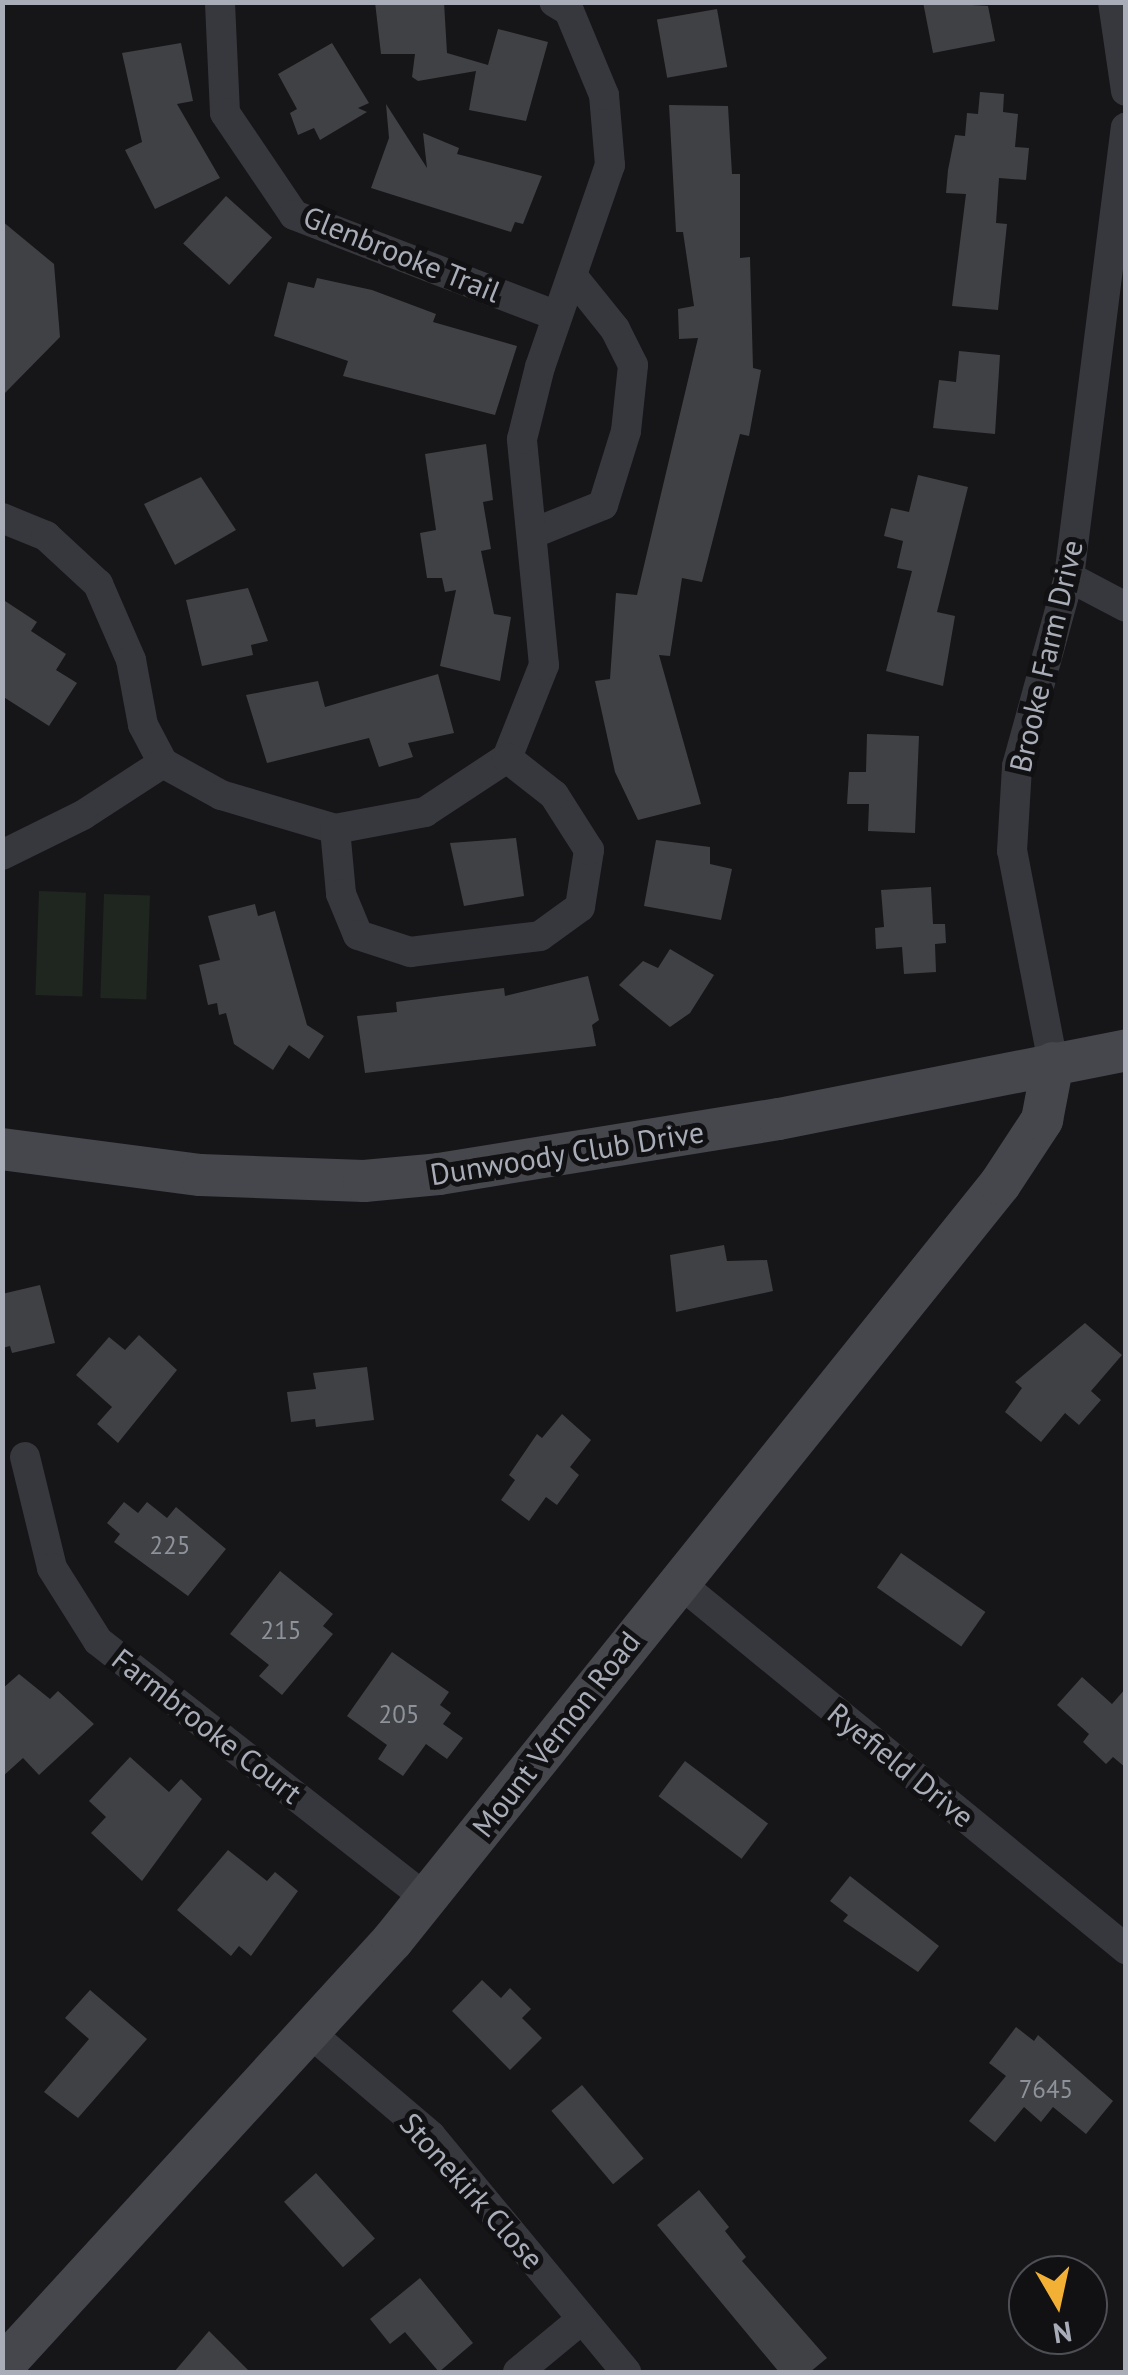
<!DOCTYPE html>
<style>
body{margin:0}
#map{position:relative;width:1128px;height:2375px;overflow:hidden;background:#161618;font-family:"PT Sans",sans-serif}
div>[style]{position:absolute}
.green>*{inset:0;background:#1e261f;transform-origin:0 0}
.building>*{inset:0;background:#404145;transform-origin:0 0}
.street>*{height:30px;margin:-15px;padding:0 15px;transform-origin:15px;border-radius:15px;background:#37383d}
.secondary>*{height:42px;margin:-21px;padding:0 21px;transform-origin:21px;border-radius:21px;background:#45474d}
span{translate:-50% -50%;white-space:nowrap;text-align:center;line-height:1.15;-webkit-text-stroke:10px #111113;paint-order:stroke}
.number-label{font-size:25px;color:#8e929b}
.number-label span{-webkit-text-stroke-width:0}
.street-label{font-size:30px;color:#a8adb8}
.frame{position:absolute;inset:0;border:5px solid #a8adb8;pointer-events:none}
.north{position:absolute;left:1008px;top:2255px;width:100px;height:100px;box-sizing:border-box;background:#111113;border:2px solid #4d4f55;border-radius:50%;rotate:171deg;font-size:28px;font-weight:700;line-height:40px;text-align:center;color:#a8adb8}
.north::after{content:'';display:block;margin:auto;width:35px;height:45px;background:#f2b134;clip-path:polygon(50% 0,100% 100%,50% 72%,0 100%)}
</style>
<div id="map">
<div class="green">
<i style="left:39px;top:891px;width:47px;height:104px;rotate:2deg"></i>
<i style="left:104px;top:894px;width:46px;height:104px;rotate:2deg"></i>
</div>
<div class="building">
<i style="clip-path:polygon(375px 2px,444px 2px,447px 53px,488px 65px,498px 29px,548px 42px,526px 121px,469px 110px,476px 71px,418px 81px,412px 77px,415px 54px,381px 54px)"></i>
<i style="clip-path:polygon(923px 2px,988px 6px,995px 41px,933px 53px)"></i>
<i style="left:717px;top:9px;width:59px;height:61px;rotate:80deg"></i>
<i style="clip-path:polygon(181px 43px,193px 101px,177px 104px,220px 178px,155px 209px,125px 150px,142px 142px,122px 53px)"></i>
<i style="clip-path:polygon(332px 43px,369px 103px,358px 108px,367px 112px,320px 140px,314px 128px,298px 135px,290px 113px,297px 109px,278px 74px)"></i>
<i style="clip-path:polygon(980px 92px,1004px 94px,1003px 112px,1018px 114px,1015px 147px,1029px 148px,1026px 180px,999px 178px,996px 223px,1007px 224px,998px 310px,952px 306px,966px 194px,946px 193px,948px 170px,955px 135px,965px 136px,967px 113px,978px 114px)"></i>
<i style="clip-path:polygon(386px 104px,427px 168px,423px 133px,459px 148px,457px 154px,542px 176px,523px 224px,515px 222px,511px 232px,371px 188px,389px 138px)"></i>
<i style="clip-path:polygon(669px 105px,728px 106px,732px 174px,740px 174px,740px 258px,750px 257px,753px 368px,761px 370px,749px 436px,740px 434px,702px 582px,682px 578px,670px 656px,659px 655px,701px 804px,638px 820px,615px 772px,595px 681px,610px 679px,616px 593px,637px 595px,698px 338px,679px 339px,678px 309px,694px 306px,683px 232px,676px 232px)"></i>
<i style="left:226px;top:196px;width:62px;height:64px;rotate:42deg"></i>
<i style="clip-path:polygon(2px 221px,54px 264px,60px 337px,2px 396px)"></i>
<i style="clip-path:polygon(317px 278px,372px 290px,436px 314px,433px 322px,517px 346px,495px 415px,343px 376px,348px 361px,274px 336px,288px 282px,314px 288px)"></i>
<i style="clip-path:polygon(959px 351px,1000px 355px,995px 434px,933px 428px,939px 380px,956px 382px)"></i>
<i style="clip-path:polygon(486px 444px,493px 500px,483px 502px,491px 549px,481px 551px,494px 614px,511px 617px,500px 681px,440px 666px,456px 590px,445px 592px,442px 578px,427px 578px,420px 533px,436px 530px,425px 454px)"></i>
<i style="clip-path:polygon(918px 475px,968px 487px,937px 612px,955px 616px,943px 686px,886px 671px,912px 571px,897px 568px,903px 541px,884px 536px,891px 508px,909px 512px)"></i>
<i style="clip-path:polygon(201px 477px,236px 530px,175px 565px,144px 504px)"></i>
<i style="clip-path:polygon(248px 588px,268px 641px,251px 645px,253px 655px,202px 666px,186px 600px)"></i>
<i style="clip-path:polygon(2px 599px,37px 622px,31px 631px,66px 654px,56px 670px,77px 683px,49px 726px,2px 696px)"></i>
<i style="clip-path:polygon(438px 674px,454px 733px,408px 743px,413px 757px,379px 767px,369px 738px,267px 763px,246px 695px,318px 681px,325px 707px)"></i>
<i style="clip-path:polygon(867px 734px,919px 736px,915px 833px,868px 831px,869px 804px,847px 804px,849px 772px,866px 772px)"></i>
<i style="clip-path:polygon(516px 838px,524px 896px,464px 906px,450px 843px)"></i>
<i style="clip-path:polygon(656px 840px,710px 847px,710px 864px,732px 869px,721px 920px,644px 906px)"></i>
<i style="clip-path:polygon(931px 887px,933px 924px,945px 924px,946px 943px,935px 944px,936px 972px,904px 974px,902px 947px,876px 949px,875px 928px,884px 927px,881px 890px)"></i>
<i style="clip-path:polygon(255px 904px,258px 916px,275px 911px,307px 1025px,324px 1036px,309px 1059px,289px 1045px,273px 1070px,234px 1044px,226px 1013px,219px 1015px,217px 1003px,208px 1005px,199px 965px,220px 960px,208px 916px)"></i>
<i style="clip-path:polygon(670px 949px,714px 975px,690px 1013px,670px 1027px,619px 985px,643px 961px,658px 968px)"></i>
<i style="clip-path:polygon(588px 976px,599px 1020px,592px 1025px,596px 1046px,365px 1073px,357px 1016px,397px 1012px,396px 1002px,504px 988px,505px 996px)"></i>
<i style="clip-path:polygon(724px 1245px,727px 1261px,767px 1260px,773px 1291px,676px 1312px,670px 1255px)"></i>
<i style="clip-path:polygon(40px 1285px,55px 1343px,12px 1353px,10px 1346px,2px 1348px,2px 1294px)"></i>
<i style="clip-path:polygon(1085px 1323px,1122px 1355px,1091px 1391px,1101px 1400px,1079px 1425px,1065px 1413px,1041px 1442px,1005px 1412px,1022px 1388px,1015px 1382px)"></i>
<i style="clip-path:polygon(139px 1335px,177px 1370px,118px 1443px,97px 1424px,112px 1407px,76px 1375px,109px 1337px,125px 1350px)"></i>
<i style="clip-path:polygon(367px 1367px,374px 1420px,316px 1427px,315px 1419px,291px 1422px,287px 1392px,316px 1389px,313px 1373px)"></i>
<i style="clip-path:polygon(562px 1414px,591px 1440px,570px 1467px,579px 1475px,557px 1505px,546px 1497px,529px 1521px,501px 1500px,515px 1480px,509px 1475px,537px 1434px,542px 1438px)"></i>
<i style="clip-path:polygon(124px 1502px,138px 1513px,147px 1502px,167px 1518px,176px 1507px,226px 1549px,188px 1596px,114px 1542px,120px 1534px,107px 1523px)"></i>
<i style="left:901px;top:1553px;width:103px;height:42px;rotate:35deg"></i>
<i style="clip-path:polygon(280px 1571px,333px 1614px,323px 1626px,333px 1634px,282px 1695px,259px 1676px,269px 1665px,230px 1634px)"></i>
<i style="clip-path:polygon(392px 1652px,449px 1692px,440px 1705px,451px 1713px,443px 1724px,463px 1738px,447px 1759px,426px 1744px,403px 1776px,378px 1759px,387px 1745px,347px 1716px)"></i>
<i style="clip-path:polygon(19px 1674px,50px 1699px,58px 1691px,94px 1724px,39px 1775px,23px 1758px,2px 1777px,2px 1689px)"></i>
<i style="clip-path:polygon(1082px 1677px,1112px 1704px,1126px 1688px,1126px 1768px,1113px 1757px,1106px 1764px,1083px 1742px,1089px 1734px,1057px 1705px)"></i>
<i style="clip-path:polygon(130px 1757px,169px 1792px,181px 1779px,202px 1799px,142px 1881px,91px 1833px,106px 1817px,89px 1801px)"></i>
<i style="left:685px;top:1761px;width:104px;height:44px;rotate:37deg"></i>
<i style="clip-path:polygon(228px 1850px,267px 1881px,275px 1872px,298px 1891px,251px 1956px,239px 1946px,231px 1956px,177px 1910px)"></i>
<i style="clip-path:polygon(850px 1876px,939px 1946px,918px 1972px,843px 1921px,848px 1915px,830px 1901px)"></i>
<i style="clip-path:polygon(482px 1980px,501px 1998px,510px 1988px,531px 2009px,522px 2018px,542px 2038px,510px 2070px,452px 2011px)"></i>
<i style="clip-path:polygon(90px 1990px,147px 2039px,78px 2118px,44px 2092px,89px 2039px,65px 2018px)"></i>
<i style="clip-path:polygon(1016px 2027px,1034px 2041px,1038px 2035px,1113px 2101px,1086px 2134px,1053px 2107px,1041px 2122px,1024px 2107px,995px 2142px,969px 2121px,1006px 2076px,989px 2063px)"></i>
<i style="left:582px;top:2085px;width:96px;height:40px;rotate:50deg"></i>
<i style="left:316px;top:2173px;width:88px;height:43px;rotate:48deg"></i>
<i style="clip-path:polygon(699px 2190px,729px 2227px,725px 2231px,746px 2257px,742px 2261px,827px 2358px,810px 2372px,779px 2372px,657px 2225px)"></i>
<i style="clip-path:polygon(420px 2278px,473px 2343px,439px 2372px,405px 2332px,390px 2344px,370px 2319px)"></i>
<i style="clip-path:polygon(209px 2331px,250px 2372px,174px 2372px)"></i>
</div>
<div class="street">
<i style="left:1113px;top:2px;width:90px;rotate:81.7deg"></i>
<i style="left:220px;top:3px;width:110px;rotate:87.4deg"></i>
<i style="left:225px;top:113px;width:123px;rotate:55.9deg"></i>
<i style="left:294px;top:215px;width:282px;rotate:21deg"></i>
<i style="left:2px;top:518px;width:48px;rotate:22.2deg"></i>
<i style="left:46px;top:536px;width:71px;rotate:42.7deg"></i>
<i style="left:98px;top:584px;width:83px;rotate:66.5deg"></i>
<i style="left:131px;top:660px;width:66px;rotate:79.5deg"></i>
<i style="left:143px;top:725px;width:43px;rotate:62.2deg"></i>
<i style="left:163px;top:763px;width:95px;rotate:147deg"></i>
<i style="left:83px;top:815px;width:90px;rotate:153.7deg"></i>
<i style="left:536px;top:532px;width:72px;rotate:-21.9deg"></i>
<i style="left:603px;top:505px;width:77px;rotate:-72.7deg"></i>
<i style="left:626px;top:431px;width:66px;rotate:-83.9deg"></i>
<i style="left:633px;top:365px;width:40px;rotate:-116.6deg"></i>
<i style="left:615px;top:329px;width:65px;rotate:-128.8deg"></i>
<i style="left:1069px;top:577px;width:64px;rotate:27.8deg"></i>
<i style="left:163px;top:763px;width:66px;rotate:28.9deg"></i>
<i style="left:221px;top:795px;width:119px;rotate:16.6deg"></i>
<i style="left:335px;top:829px;width:92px;rotate:-10.7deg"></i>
<i style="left:425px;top:812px;width:98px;rotate:-33.4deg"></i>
<i style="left:507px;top:758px;width:100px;rotate:-68.3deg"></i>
<i style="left:544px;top:665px;width:227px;rotate:-95.6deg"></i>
<i style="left:522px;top:439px;width:74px;rotate:-76deg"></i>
<i style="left:540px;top:367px;width:214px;rotate:-70.9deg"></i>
<i style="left:610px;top:165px;width:70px;rotate:-94.9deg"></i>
<i style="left:604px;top:95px;width:91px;rotate:-112.6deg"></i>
<i style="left:569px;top:11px;width:17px;rotate:-149deg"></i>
<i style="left:335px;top:829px;width:65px;rotate:84.7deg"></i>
<i style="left:341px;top:894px;width:44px;rotate:67.5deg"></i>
<i style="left:358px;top:935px;width:55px;rotate:18.1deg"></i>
<i style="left:410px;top:952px;width:131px;rotate:-7deg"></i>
<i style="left:540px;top:936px;width:49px;rotate:-35.9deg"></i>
<i style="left:580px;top:907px;width:58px;rotate:-81deg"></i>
<i style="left:589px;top:850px;width:65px;rotate:-122.5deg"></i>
<i style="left:554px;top:795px;width:60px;rotate:-141.8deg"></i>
<i style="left:1053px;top:1063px;width:216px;rotate:-100.9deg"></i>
<i style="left:1012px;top:851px;width:85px;rotate:-86.6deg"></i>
<i style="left:1017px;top:766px;width:196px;rotate:-74.6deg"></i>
<i style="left:1069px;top:577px;width:453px;rotate:-82.8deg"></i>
<i style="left:25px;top:1457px;width:114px;rotate:76.3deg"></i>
<i style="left:52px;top:1568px;width:86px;rotate:57.8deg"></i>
<i style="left:98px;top:1641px;width:417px;rotate:38.1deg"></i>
<i style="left:677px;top:1581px;width:581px;rotate:39.34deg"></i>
<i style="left:309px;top:2032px;width:160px;rotate:40.4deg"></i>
<i style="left:431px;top:2136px;width:306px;rotate:50.4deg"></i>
<i style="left:518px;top:2372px;width:83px;rotate:-39.6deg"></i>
</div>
<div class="secondary">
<i style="left:2px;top:1149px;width:200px;rotate:7.5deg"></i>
<i style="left:200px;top:1175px;width:164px;rotate:2.1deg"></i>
<i style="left:364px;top:1181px;width:75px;rotate:-5.3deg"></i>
<i style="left:439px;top:1174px;width:344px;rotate:-9.2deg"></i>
<i style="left:779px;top:1119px;width:354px;rotate:-11.2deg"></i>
<i style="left:2px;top:2367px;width:578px;rotate:-47.53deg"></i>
<i style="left:392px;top:1941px;width:971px;rotate:-51.23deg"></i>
<i style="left:1000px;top:1184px;width:77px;rotate:-56.7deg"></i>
<i style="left:1042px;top:1120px;width:58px;rotate:-79.1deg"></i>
</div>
<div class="number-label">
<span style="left:170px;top:1545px">225</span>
<span style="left:281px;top:1630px">215</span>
<span style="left:399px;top:1714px">205</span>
<span style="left:1046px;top:2089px">7645</span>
</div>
<div class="street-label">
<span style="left:402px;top:254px;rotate:22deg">Glenbrooke Trail</span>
<span style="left:1046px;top:656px;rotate:-77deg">Brooke Farm Drive</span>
<span style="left:567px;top:1153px;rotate:-9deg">Dunwoody Club Drive</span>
<span style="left:207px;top:1726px;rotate:38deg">Farmbrooke Court</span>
<span style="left:556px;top:1734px;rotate:-52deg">Mount Vernon Road</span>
<span style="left:901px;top:1765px;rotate:39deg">Ryefield Drive</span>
<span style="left:472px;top:2191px;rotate:48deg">Stonekirk Close</span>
</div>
<div class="frame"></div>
<div class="north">N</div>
</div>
